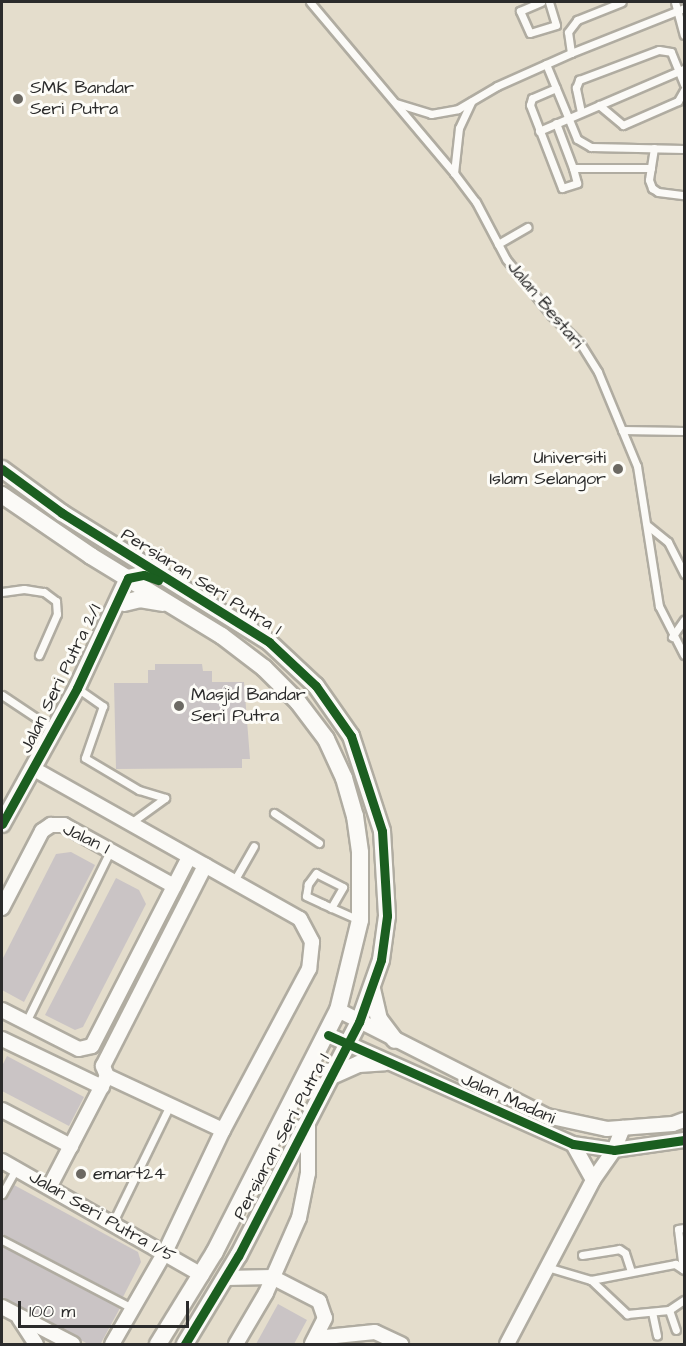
<!DOCTYPE html>
<style>
body{margin:0}
#map{position:relative;width:686px;height:1346px;overflow:hidden;background:#e4ddcc;font-family:"Architects Daughter",sans-serif}
div>[style]{position:absolute}
.building>*{inset:0;background:#cac4c5}
.roads{filter:drop-shadow(2px 0 #b0aca1) drop-shadow(-2px 0 #b0aca1) drop-shadow(0 2px #b0aca1) drop-shadow(0 -2px #b0aca1)}
.service>*{height:7px;margin:-3.5px;padding:0 3.5px;transform-origin:3.5px;border-radius:3.5px;background:#fbfaf7}
.minor>*{height:14px;margin:-7px;padding:0 7px;transform-origin:7px;border-radius:7px;background:#fbfaf7}
.tertiary>*{height:16px;margin:-8px;padding:0 8px;transform-origin:8px;border-radius:8px;background:#fbfaf7}
.cycleway>*{height:9px;margin:-4.5px;padding:0 4.5px;transform-origin:4.5px;border-radius:4.5px;background:#1b5e20}
.dots>*{width:16px;height:16px;translate:-50% -50%;box-sizing:border-box;border:3px solid #fdfcf7;border-radius:50%}
span{translate:-50% -50%;white-space:nowrap;text-align:center;line-height:1.15;-webkit-text-stroke:6px #fdfcf7;paint-order:stroke}
.poi-label{font-size:18px;color:#2b2b2b}
.left{translate:0 -50%;text-align:left}
.right{translate:-100% -50%;text-align:right}
.street-label{font-size:18px;color:#2b2b2b}
.frame{position:absolute;inset:0;border:3px solid #2b2b2b;pointer-events:none}
.scale{position:absolute;left:18px;top:1301px;width:171px;height:27px;box-sizing:border-box;border:3px solid #2b2b2b;border-top:0;padding-left:8px;font-size:18px;line-height:21px;white-space:nowrap;color:#2b2b2b;-webkit-text-stroke:4px #fdfcf7;paint-order:stroke}
</style>
<div id="map">
<div class="building">
<i style="clip-path:polygon(155px 664px,202px 664px,203px 671px,212px 671px,212px 682px,244px 682px,250px 759px,242px 759px,242px 768px,116px 769px,114px 683px,148px 683px,148px 670px,155px 670px)"></i>
<i style="clip-path:polygon(71px 852px,95px 865px,24px 1002px,2px 990px,2px 960px,56px 854px)"></i>
<i style="clip-path:polygon(116px 878px,139px 890px,146px 904px,83px 1027px,75px 1030px,45px 1015px)"></i>
<i style="clip-path:polygon(7px 1056px,84px 1097px,69px 1126px,2px 1091px,2px 1066px)"></i>
<i style="clip-path:polygon(14px 1185px,138px 1252px,141px 1262px,123px 1297px,2px 1234px,2px 1200px)"></i>
<i style="clip-path:polygon(2px 1246px,120px 1308px,101px 1343px,88px 1344px,2px 1297px)"></i>
<i style="clip-path:polygon(278px 1304px,307px 1320px,294px 1344px,256px 1344px)"></i>
</div>
<div class="roads">
<div class="service">
<i style="left:310px;top:2px;width:224px;rotate:49.9deg"></i>
<i style="left:454px;top:173px;width:36px;rotate:53deg"></i>
<i style="left:476px;top:202px;width:64px;rotate:62.2deg"></i>
<i style="left:506px;top:259px;width:72px;rotate:51.2deg"></i>
<i style="left:551px;top:315px;width:40px;rotate:44deg"></i>
<i style="left:580px;top:343px;width:34px;rotate:58deg"></i>
<i style="left:598px;top:372px;width:102px;rotate:67.5deg"></i>
<i style="left:637px;top:466px;width:142px;rotate:81.1deg"></i>
<i style="left:659px;top:606px;width:55px;rotate:63deg"></i>
<i style="left:541px;top:2px;width:23px;rotate:157deg"></i>
<i style="left:520px;top:11px;width:24px;rotate:66deg"></i>
<i style="left:530px;top:33px;width:27px;rotate:-17deg"></i>
<i style="left:549px;top:2px;width:24px;rotate:73deg"></i>
<i style="left:675px;top:2px;width:34px;rotate:75deg"></i>
<i style="left:571px;top:53px;width:21px;rotate:-98deg"></i>
<i style="left:568px;top:32px;width:15px;rotate:-53deg"></i>
<i style="left:577px;top:20px;width:48px;rotate:-21.8deg"></i>
<i style="left:546px;top:64px;width:81px;rotate:67.5deg"></i>
<i style="left:577px;top:139px;width:16px;rotate:30deg"></i>
<i style="left:591px;top:147px;width:93px;rotate:1.2deg"></i>
<i style="left:556px;top:88px;width:26px;rotate:157deg"></i>
<i style="left:532px;top:98px;width:7px;rotate:106deg"></i>
<i style="left:530px;top:105px;width:89px;rotate:68.9deg"></i>
<i style="left:562px;top:188px;width:16px;rotate:-18deg"></i>
<i style="left:577px;top:183px;width:16px;rotate:-105deg"></i>
<i style="left:396px;top:103px;width:37px;rotate:17deg"></i>
<i style="left:431px;top:114px;width:27px;rotate:-10deg"></i>
<i style="left:458px;top:109px;width:45px;rotate:-30.5deg"></i>
<i style="left:497px;top:86px;width:81px;rotate:-24deg"></i>
<i style="left:571px;top:53px;width:122px;rotate:-21.7deg"></i>
<i style="left:599px;top:105px;width:31px;rotate:40deg"></i>
<i style="left:623px;top:125px;width:60px;rotate:-23.6deg"></i>
<i style="left:678px;top:101px;width:13px;rotate:-61deg"></i>
<i style="left:581px;top:112px;width:25px;rotate:-102deg"></i>
<i style="left:576px;top:88px;width:9px;rotate:-69deg"></i>
<i style="left:579px;top:80px;width:85px;rotate:-20.6deg"></i>
<i style="left:659px;top:50px;width:12px;rotate:9deg"></i>
<i style="left:671px;top:52px;width:35px;rotate:68deg"></i>
<i style="left:556px;top:123px;width:48px;rotate:69.3deg"></i>
<i style="left:573px;top:168px;width:78px"></i>
<i style="left:539px;top:131px;width:158px;rotate:-23.2deg"></i>
<i style="left:654px;top:148px;width:32px;rotate:99deg"></i>
<i style="left:649px;top:180px;width:9px;rotate:69deg"></i>
<i style="left:652px;top:188px;width:7px;rotate:34deg"></i>
<i style="left:658px;top:192px;width:26px;rotate:7deg"></i>
<i style="left:454px;top:173px;width:45px;rotate:-83.7deg"></i>
<i style="left:459px;top:128px;width:29px;rotate:-65deg"></i>
<i style="left:498px;top:244px;width:34px;rotate:-30deg"></i>
<i style="left:622px;top:430px;width:62px;rotate:0.9deg"></i>
<i style="left:647px;top:525px;width:27px;rotate:39deg"></i>
<i style="left:668px;top:542px;width:36px;rotate:63deg"></i>
<i style="left:2px;top:592px;width:22px;rotate:-8deg"></i>
<i style="left:24px;top:589px;width:20px;rotate:9deg"></i>
<i style="left:44px;top:592px;width:15px;rotate:37deg"></i>
<i style="left:56px;top:601px;width:13px;rotate:86deg"></i>
<i style="left:57px;top:614px;width:45px;rotate:113.7deg"></i>
<i style="left:672px;top:637px;width:21px;rotate:-55deg"></i>
<i style="left:77px;top:688px;width:32px;rotate:35deg"></i>
<i style="left:103px;top:706px;width:55px;rotate:109.1deg"></i>
<i style="left:85px;top:758px;width:63px;rotate:30.7deg"></i>
<i style="left:139px;top:790px;width:27px;rotate:17deg"></i>
<i style="left:2px;top:695px;width:61px;rotate:33.7deg"></i>
<i style="left:274px;top:813px;width:54px;rotate:33.7deg"></i>
<i style="left:132px;top:822px;width:41px;rotate:-36deg"></i>
<i style="left:234px;top:881px;width:40px;rotate:-60.3deg"></i>
<i style="left:331px;top:908px;width:24px;rotate:-60deg"></i>
<i style="left:343px;top:887px;width:30px;rotate:-153deg"></i>
<i style="left:316px;top:873px;width:14px;rotate:126deg"></i>
<i style="left:308px;top:884px;width:12px;rotate:99deg"></i>
<i style="left:306px;top:896px;width:19px;rotate:25deg"></i>
<i style="left:323px;top:904px;width:39px;rotate:24deg"></i>
<i style="left:26px;top:1022px;width:191px;rotate:-63.8deg"></i>
<i style="left:2px;top:1194px;width:29px;rotate:-61deg"></i>
<i style="left:113px;top:1222px;width:128px;rotate:-64deg"></i>
<i style="left:2px;top:1240px;width:149px;rotate:27.6deg"></i>
<i style="left:582px;top:1255px;width:37px;rotate:-9deg"></i>
<i style="left:619px;top:1249px;width:7px;rotate:34deg"></i>
<i style="left:625px;top:1253px;width:20px;rotate:72deg"></i>
<i style="left:547px;top:1267px;width:46px;rotate:16.5deg"></i>
<i style="left:591px;top:1280px;width:50px;rotate:43.4deg"></i>
<i style="left:627px;top:1314px;width:42px;rotate:-5.4deg"></i>
<i style="left:669px;top:1310px;width:18px;rotate:-34deg"></i>
<i style="left:683px;top:1269px;width:40px;rotate:-97.1deg"></i>
<i style="left:678px;top:1229px;width:6px;rotate:-9deg"></i>
<i style="left:591px;top:1280px;width:86px;rotate:-10.8deg"></i>
<i style="left:675px;top:1264px;width:11px;rotate:34deg"></i>
<i style="left:669px;top:1310px;width:21px;rotate:71deg"></i>
<i style="left:652px;top:1312px;width:24px;rotate:78deg"></i>
</div>
<div class="minor">
<i style="left:34px;top:769px;width:305px;rotate:29.4deg"></i>
<i style="left:300px;top:919px;width:26px;rotate:62deg"></i>
<i style="left:312px;top:942px;width:27px;rotate:96deg"></i>
<i style="left:309px;top:969px;width:183px;rotate:118.1deg"></i>
<i style="left:223px;top:1130px;width:135px;rotate:115.4deg"></i>
<i style="left:165px;top:1252px;width:106px;rotate:119.9deg"></i>
<i style="left:2px;top:908px;width:87px;rotate:-62.5deg"></i>
<i style="left:42px;top:831px;width:11px;rotate:-34deg"></i>
<i style="left:51px;top:825px;width:13px"></i>
<i style="left:64px;top:825px;width:126px;rotate:29deg"></i>
<i style="left:2px;top:1010px;width:86px;rotate:26.9deg"></i>
<i style="left:79px;top:1049px;width:13px;rotate:-13deg"></i>
<i style="left:92px;top:1046px;width:212px;rotate:-62.8deg"></i>
<i style="left:338px;top:1010px;width:234px;rotate:26.9deg"></i>
<i style="left:547px;top:1116px;width:61px;rotate:12.2deg"></i>
<i style="left:607px;top:1129px;width:66px;rotate:-4.3deg"></i>
<i style="left:673px;top:1124px;width:12px;rotate:-20deg"></i>
<i style="left:328px;top:1035px;width:268px;rotate:24deg"></i>
<i style="left:573px;top:1144px;width:41px;rotate:8.3deg"></i>
<i style="left:614px;top:1150px;width:71px;rotate:-8.1deg"></i>
<i style="left:2px;top:1039px;width:111px;rotate:25.6deg"></i>
<i style="left:107px;top:1076px;width:11px;rotate:-112deg"></i>
<i style="left:103px;top:1066px;width:225px;rotate:-63deg"></i>
<i style="left:2px;top:1110px;width:78px;rotate:27.6deg"></i>
<i style="left:573px;top:1144px;width:41px;rotate:60.9deg"></i>
<i style="left:2px;top:1161px;width:230px;rotate:29.7deg"></i>
<i style="left:50px;top:1186px;width:124px;rotate:-62.6deg"></i>
<i style="left:107px;top:1076px;width:128px;rotate:25deg"></i>
<i style="left:226px;top:1278px;width:46px;rotate:-1.2deg"></i>
<i style="left:272px;top:1277px;width:53px;rotate:27.1deg"></i>
<i style="left:319px;top:1301px;width:18px;rotate:71deg"></i>
<i style="left:325px;top:1318px;width:29px;rotate:117deg"></i>
<i style="left:2px;top:1307px;width:80px;rotate:27.5deg"></i>
<i style="left:19px;top:1318px;width:31px;rotate:57deg"></i>
<i style="left:316px;top:1338px;width:59px;rotate:-5.8deg"></i>
<i style="left:375px;top:1332px;width:29px;rotate:25deg"></i>
<i style="left:236px;top:1344px;width:59px;rotate:-59.5deg"></i>
<i style="left:266px;top:1293px;width:82px;rotate:-66.3deg"></i>
<i style="left:299px;top:1218px;width:46px;rotate:-78.7deg"></i>
<i style="left:308px;top:1173px;width:50px;rotate:-90deg"></i>
<i style="left:507px;top:1344px;width:185px;rotate:-62.3deg"></i>
<i style="left:593px;top:1180px;width:37px;rotate:-55deg"></i>
<i style="left:614px;top:1150px;width:24px;rotate:-68deg"></i>
</div>
<div class="tertiary">
<i style="left:2px;top:469px;width:74px;rotate:36.3deg"></i>
<i style="left:62px;top:513px;width:244px;rotate:31.9deg"></i>
<i style="left:269px;top:642px;width:64px;rotate:43.1deg"></i>
<i style="left:316px;top:686px;width:61px;rotate:55deg"></i>
<i style="left:351px;top:736px;width:100px;rotate:71.9deg"></i>
<i style="left:382px;top:831px;width:85px;rotate:86.6deg"></i>
<i style="left:387px;top:916px;width:44px;rotate:97.8deg"></i>
<i style="left:381px;top:960px;width:66px;rotate:109.5deg"></i>
<i style="left:359px;top:1022px;width:263px;rotate:117.3deg"></i>
<i style="left:238px;top:1256px;width:103px;rotate:121.1deg"></i>
<i style="left:2px;top:495px;width:108px;rotate:34.4deg"></i>
<i style="left:91px;top:556px;width:153px;rotate:31.4deg"></i>
<i style="left:222px;top:636px;width:53px;rotate:37.3deg"></i>
<i style="left:264px;top:668px;width:48px;rotate:45deg"></i>
<i style="left:298px;top:702px;width:46px;rotate:52.9deg"></i>
<i style="left:326px;top:739px;width:43px;rotate:65.2deg"></i>
<i style="left:344px;top:778px;width:40px;rotate:74deg"></i>
<i style="left:355px;top:816px;width:37px;rotate:82deg"></i>
<i style="left:360px;top:853px;width:67px;rotate:90deg"></i>
<i style="left:360px;top:920px;width:93px;rotate:103.7deg"></i>
<i style="left:338px;top:1010px;width:273px;rotate:117deg"></i>
<i style="left:214px;top:1253px;width:107px;rotate:121.6deg"></i>
<i style="left:124px;top:603px;width:16px;rotate:-14deg"></i>
<i style="left:140px;top:599px;width:23px;rotate:10deg"></i>
<i style="left:2px;top:824px;width:155px;rotate:-61.1deg"></i>
<i style="left:77px;top:688px;width:121px;rotate:-65.1deg"></i>
<i style="left:128px;top:578px;width:9px;rotate:-13deg"></i>
<i style="left:372px;top:989px;width:31px;rotate:77deg"></i>
<i style="left:379px;top:1019px;width:26px;rotate:53deg"></i>
<i style="left:334px;top:1075px;width:27px;rotate:-24deg"></i>
<i style="left:359px;top:1064px;width:26px;rotate:-4deg"></i>
</div>
</div>
<div class="cycleway">
<i style="left:2px;top:469px;width:74px;rotate:36.3deg"></i>
<i style="left:62px;top:513px;width:244px;rotate:31.9deg"></i>
<i style="left:269px;top:642px;width:64px;rotate:43.1deg"></i>
<i style="left:316px;top:686px;width:61px;rotate:55deg"></i>
<i style="left:351px;top:736px;width:100px;rotate:71.9deg"></i>
<i style="left:382px;top:831px;width:85px;rotate:86.6deg"></i>
<i style="left:387px;top:916px;width:44px;rotate:97.8deg"></i>
<i style="left:381px;top:960px;width:66px;rotate:109.5deg"></i>
<i style="left:359px;top:1022px;width:263px;rotate:117.3deg"></i>
<i style="left:238px;top:1256px;width:103px;rotate:121.1deg"></i>
<i style="left:2px;top:824px;width:155px;rotate:-61.1deg"></i>
<i style="left:77px;top:688px;width:121px;rotate:-65.1deg"></i>
<i style="left:128px;top:578px;width:16px;rotate:-11deg"></i>
<i style="left:144px;top:575px;width:15px;rotate:20deg"></i>
<i style="left:328px;top:1035px;width:268px;rotate:24deg"></i>
<i style="left:573px;top:1144px;width:41px;rotate:8.3deg"></i>
<i style="left:614px;top:1150px;width:71px;rotate:-8.1deg"></i>
</div>
<div class="dots">
<i style="left:18px;top:99px;background:#6c6963"></i>
<i style="left:618px;top:469px;background:#6c6963"></i>
<i style="left:179px;top:706px;background:#6c6963"></i>
<i style="left:81px;top:1174px;background:#6c6963"></i>
</div>
<div class="poi-label">
<span class="left" style="left:30px;top:99px">SMK Bandar<br>Seri Putra</span>
<span class="right" style="left:606px;top:469px">Universiti<br>Islam Selangor</span>
<span class="left" style="left:191px;top:706px">Masjid Bandar<br>Seri Putra</span>
<span class="left" style="left:93px;top:1174px">emart24</span>
</div>
<div class="street-label">
<span style="left:545px;top:305px;rotate:50deg">Jalan Bestari</span>
<span style="left:201px;top:582px;rotate:32deg">Persiaran Seri Putra 1</span>
<span style="left:61px;top:679px;rotate:-64deg">Jalan Seri Putra 2/1</span>
<span style="left:86px;top:839px;rotate:26deg">Jalan 1</span>
<span style="left:508px;top:1099px;rotate:24deg">Jalan Madani</span>
<span style="left:282px;top:1137px;rotate:-62deg">Persiaran Seri Putra 1</span>
<span style="left:102px;top:1217px;rotate:30deg">Jalan Seri Putra 1/5</span>
</div>
<div class="frame"></div>
<div class="scale">100 m</div>
</div>
